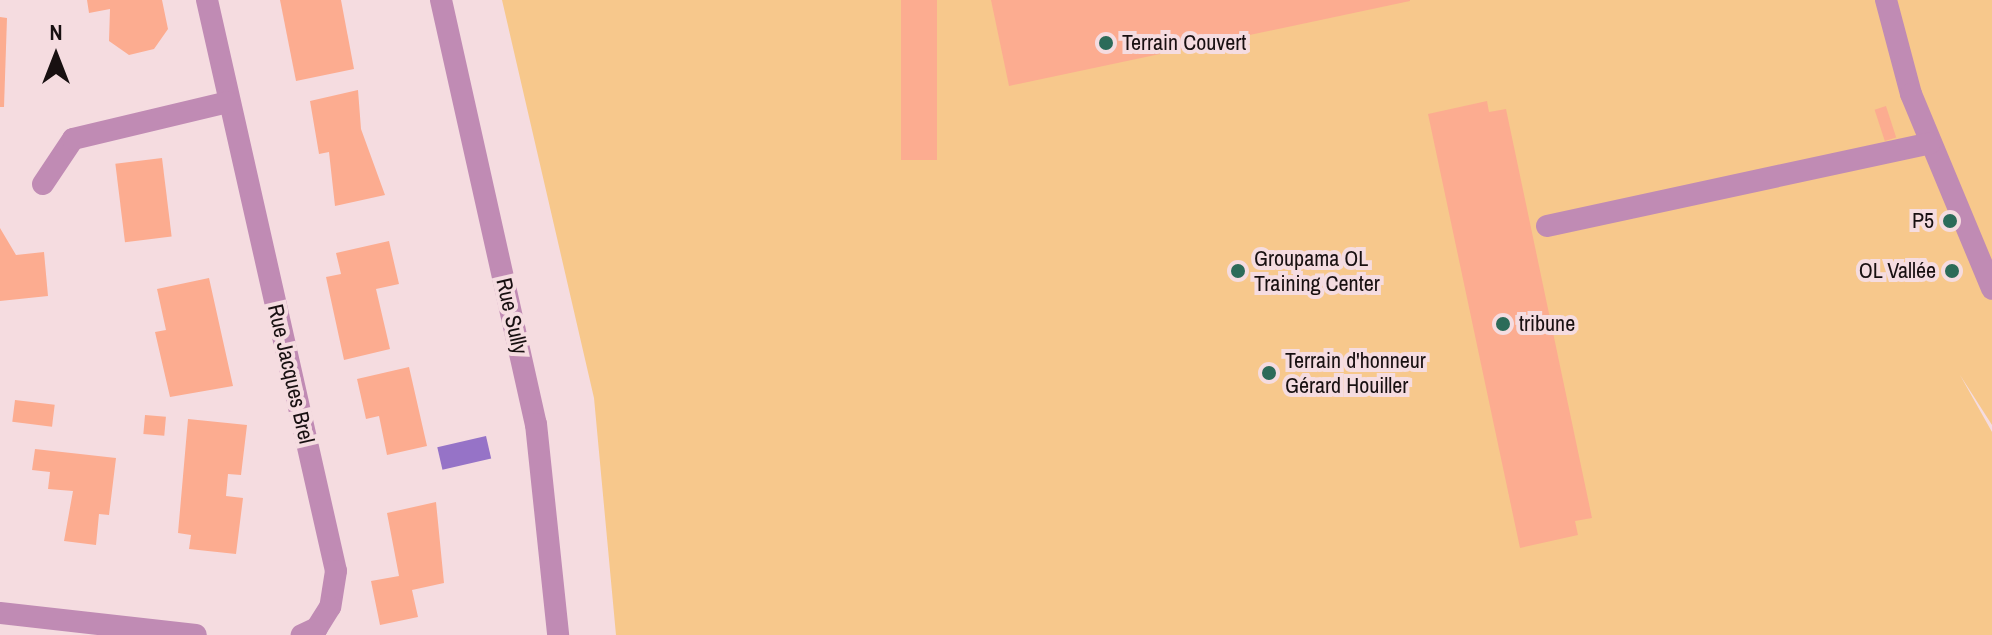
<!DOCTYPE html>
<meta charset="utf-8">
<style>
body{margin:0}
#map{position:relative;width:1992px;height:635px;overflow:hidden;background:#f5dce0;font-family:"Archivo Narrow",sans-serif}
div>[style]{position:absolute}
.green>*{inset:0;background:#f7c88c}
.water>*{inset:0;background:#9673c7;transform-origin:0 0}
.building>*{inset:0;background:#fcac90;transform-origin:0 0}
.service>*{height:22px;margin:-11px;padding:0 11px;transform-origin:11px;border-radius:11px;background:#c08bb4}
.minor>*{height:22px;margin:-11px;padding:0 11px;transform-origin:11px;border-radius:11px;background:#c08bb4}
.dots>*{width:22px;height:22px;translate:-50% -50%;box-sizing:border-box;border:4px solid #f5dce0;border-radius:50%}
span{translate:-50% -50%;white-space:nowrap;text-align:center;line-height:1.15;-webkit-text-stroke:8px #f5dce0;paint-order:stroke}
.poi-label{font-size:22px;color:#181011}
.left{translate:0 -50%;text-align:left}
.right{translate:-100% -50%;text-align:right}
.street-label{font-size:22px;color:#181011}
.north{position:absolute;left:16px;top:16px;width:80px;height:80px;-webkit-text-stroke:6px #f5dce0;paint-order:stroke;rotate:0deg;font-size:22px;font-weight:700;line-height:32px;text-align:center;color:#181011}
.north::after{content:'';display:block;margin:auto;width:28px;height:36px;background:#181011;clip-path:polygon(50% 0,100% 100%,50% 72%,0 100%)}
</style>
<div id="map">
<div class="green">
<i style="clip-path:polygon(502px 0,1992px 0,1992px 425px,1960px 375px,1992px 432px,1992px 635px,616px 635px,594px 398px)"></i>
</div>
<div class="water">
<i style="left:486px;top:436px;width:23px;height:50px;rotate:77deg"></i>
</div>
<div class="building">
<i style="clip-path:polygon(87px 0,162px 0,168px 29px,154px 49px,129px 55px,109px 41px,110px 9px,89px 13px)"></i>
<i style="clip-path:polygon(280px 0,341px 0,354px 69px,296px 81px)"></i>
<i style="left:901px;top:0;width:36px;height:160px"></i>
<i style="clip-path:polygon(991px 0,1410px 0,1410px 1px,1009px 86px)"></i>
<i style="clip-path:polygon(0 17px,7px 18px,4px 107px,0 107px)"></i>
<i style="clip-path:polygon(358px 90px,361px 129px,385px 195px,335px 206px,329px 152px,319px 154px,310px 101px)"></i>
<i style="clip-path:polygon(1487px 101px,1489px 112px,1506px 109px,1592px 518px,1575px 521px,1578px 535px,1520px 548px,1428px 114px)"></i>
<i style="left:1886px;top:106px;width:33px;height:12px;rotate:72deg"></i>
<i style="left:162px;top:158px;width:79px;height:47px;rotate:83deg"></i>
<i style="clip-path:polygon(0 228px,16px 255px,44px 252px,48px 296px,0 301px)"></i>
<i style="clip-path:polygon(389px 241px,399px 284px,376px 289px,390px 349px,344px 360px,326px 277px,341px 274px,336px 253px)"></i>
<i style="clip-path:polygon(209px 278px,233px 386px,170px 397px,155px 332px,166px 330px,157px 289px)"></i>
<i style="clip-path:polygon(409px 367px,427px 446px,387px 455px,379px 416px,366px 419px,357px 379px)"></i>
<i style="left:15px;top:400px;width:40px;height:22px;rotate:7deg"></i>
<i style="left:145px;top:415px;width:21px;height:19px;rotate:5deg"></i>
<i style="clip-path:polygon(188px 419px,247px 425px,241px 475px,228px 474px,226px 496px,243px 498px,236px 554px,189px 549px,191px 535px,178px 533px)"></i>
<i style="clip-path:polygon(35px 449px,116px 458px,109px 515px,99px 514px,96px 545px,64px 541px,73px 491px,48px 489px,50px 472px,32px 470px)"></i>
<i style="clip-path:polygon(436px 502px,444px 583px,412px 590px,418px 617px,380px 625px,371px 581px,399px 576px,387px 513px)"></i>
</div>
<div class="service">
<i style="left:1886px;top:0;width:97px;rotate:75.1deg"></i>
<i style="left:1911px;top:94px;width:211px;rotate:67.4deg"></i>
<i style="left:1547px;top:226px;width:392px;rotate:-12.2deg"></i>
</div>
<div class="minor">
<i style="left:207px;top:0;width:585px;rotate:77.27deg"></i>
<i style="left:336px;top:571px;width:36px;rotate:99deg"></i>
<i style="left:330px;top:607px;width:25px;rotate:122deg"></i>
<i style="left:317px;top:628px;width:17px;rotate:155deg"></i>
<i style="left:441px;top:0;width:435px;rotate:77.4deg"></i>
<i style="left:536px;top:424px;width:212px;rotate:84deg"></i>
<i style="left:43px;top:184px;width:54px;rotate:-56.3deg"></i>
<i style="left:73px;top:139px;width:159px;rotate:-13.4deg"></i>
<i style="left:0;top:613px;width:197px;rotate:6.4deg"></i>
</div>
<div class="dots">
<i style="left:1106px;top:43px;background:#2c6b59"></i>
<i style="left:1950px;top:221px;background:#2c6b59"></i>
<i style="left:1238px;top:271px;background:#2c6b59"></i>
<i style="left:1952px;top:271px;background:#2c6b59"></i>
<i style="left:1503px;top:324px;background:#2c6b59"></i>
<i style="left:1269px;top:373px;background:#2c6b59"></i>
</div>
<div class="poi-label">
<span class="left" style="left:1122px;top:43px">Terrain Couvert</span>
<span class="right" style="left:1934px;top:221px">P5</span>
<span class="left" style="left:1254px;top:271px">Groupama OL<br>Training Center</span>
<span class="right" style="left:1936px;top:271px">OL Vallée</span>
<span class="left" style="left:1519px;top:324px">tribune</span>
<span class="left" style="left:1285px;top:373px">Terrain d'honneur<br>Gérard Houiller</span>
</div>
<div class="street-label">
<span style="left:512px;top:316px;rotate:77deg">Rue Sully</span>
<span style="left:291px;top:374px;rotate:77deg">Rue Jacques Brel</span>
</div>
<div class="north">N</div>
</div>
